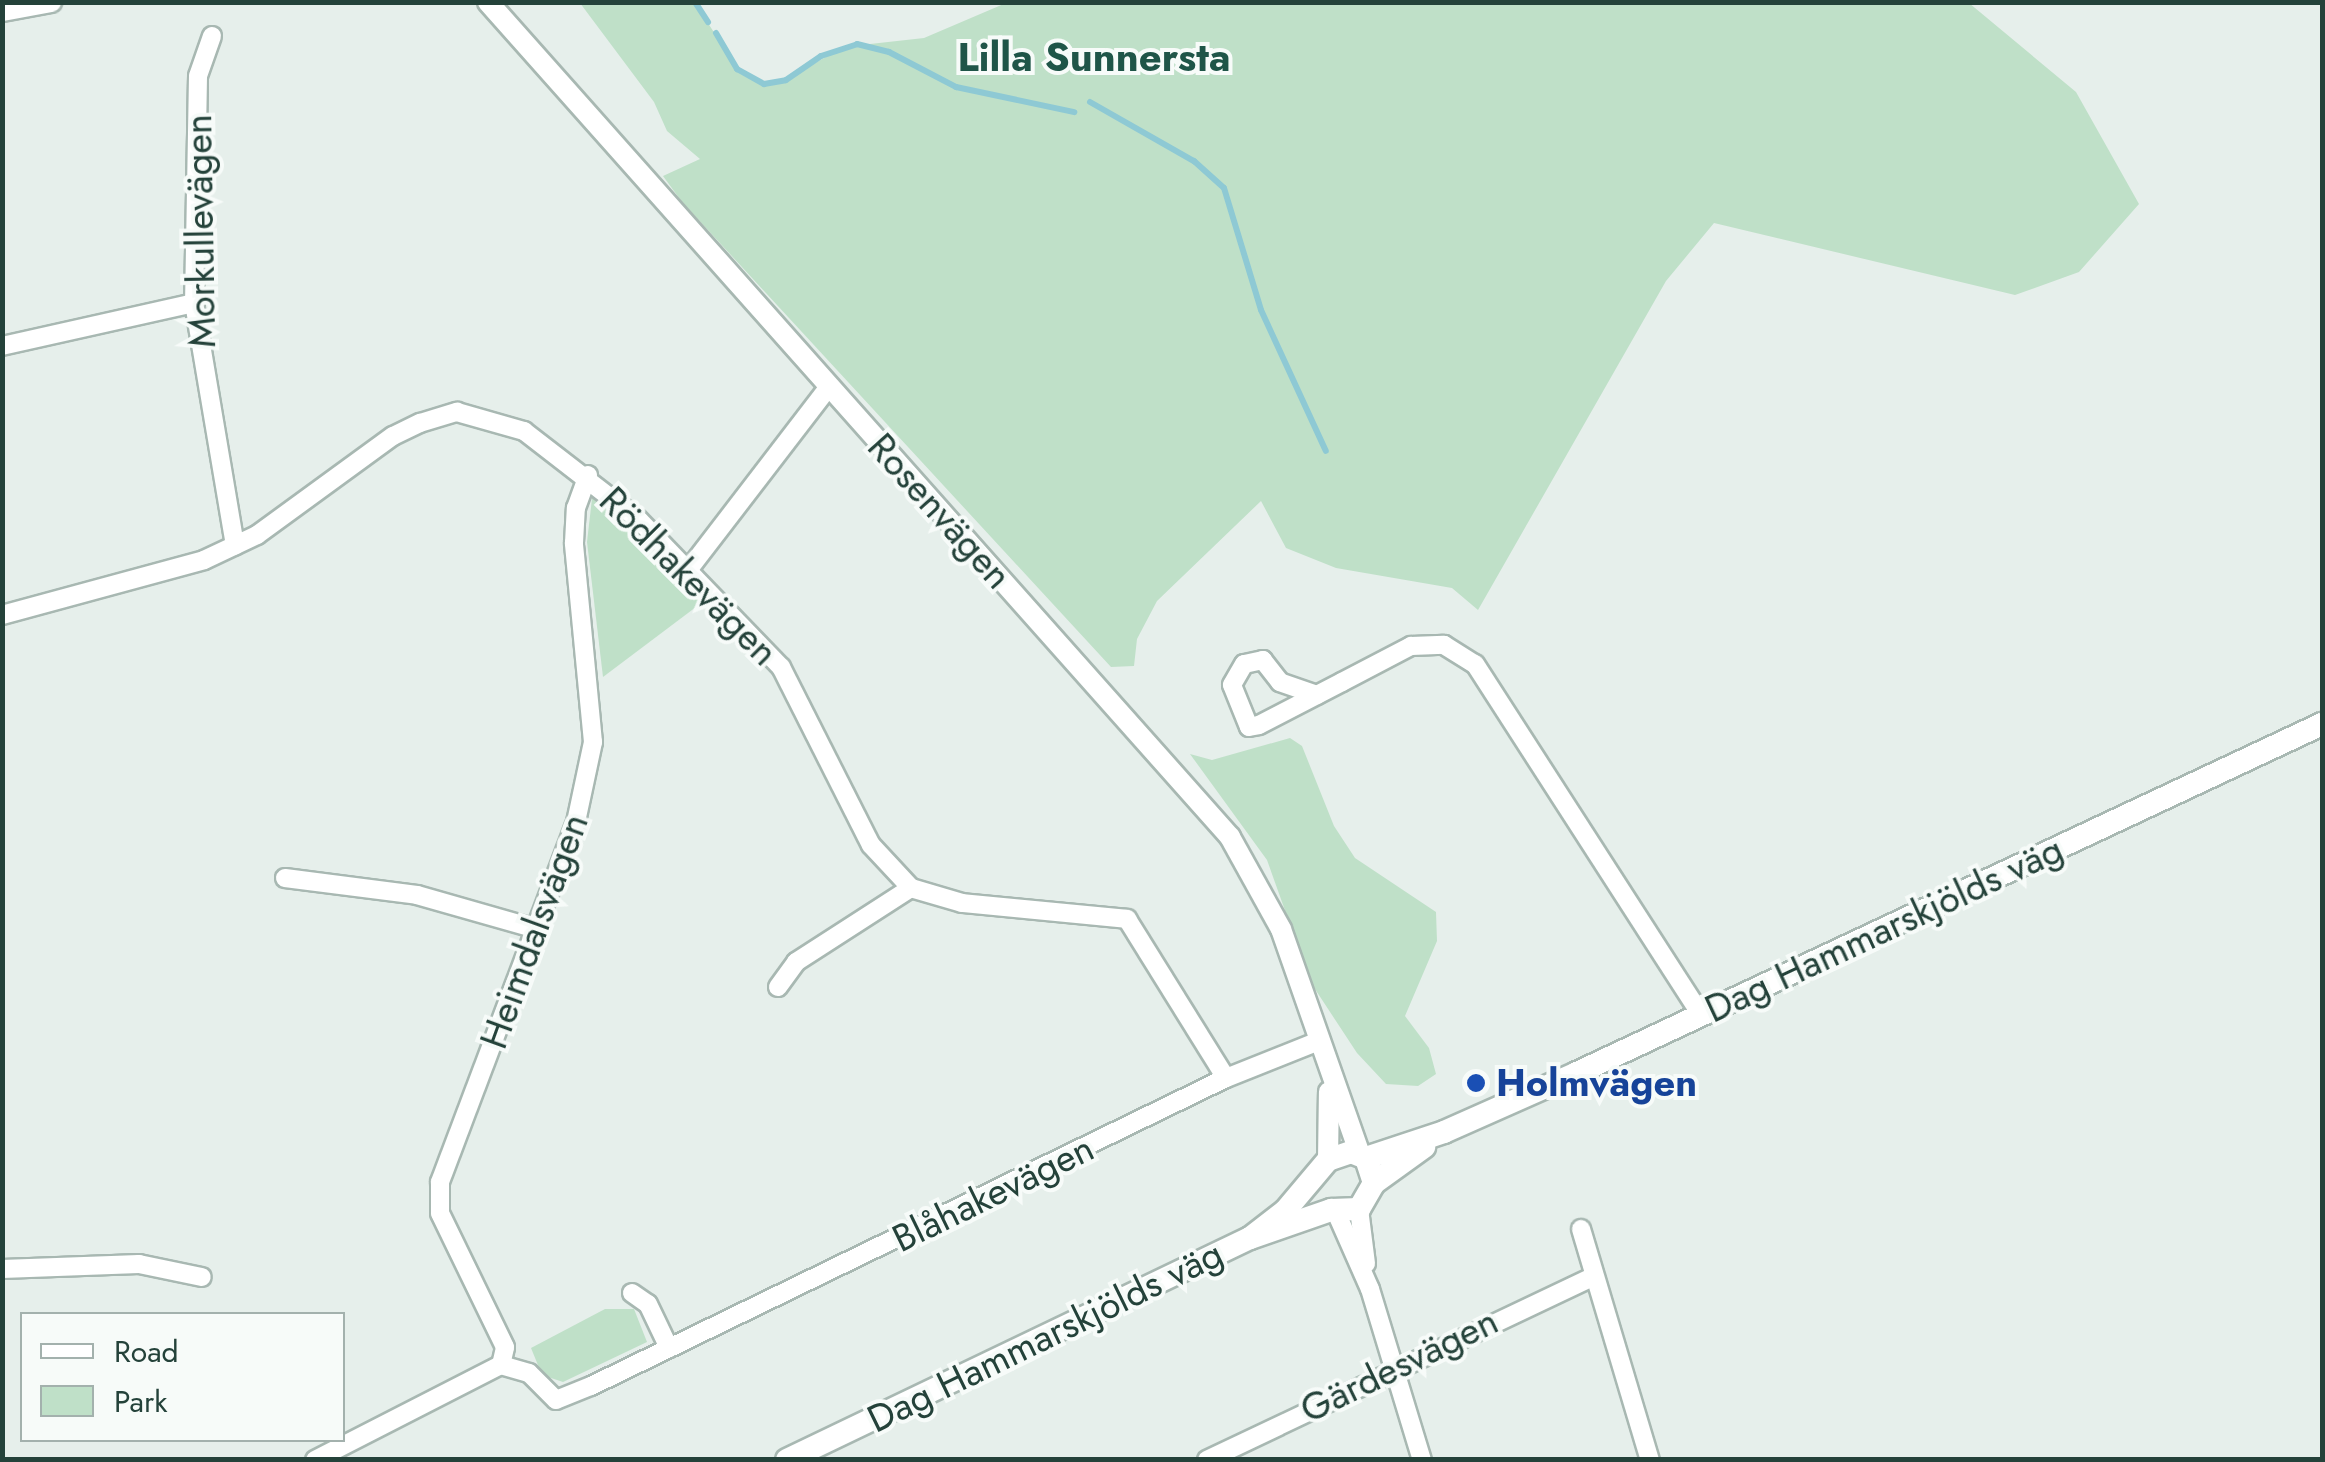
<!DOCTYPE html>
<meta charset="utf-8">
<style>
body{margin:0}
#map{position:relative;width:2325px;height:1462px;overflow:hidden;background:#e6efeb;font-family:Jost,sans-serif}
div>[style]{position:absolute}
.green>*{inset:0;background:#bfe0c8}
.stream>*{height:6px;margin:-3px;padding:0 3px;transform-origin:3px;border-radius:3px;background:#8ec9d4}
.roads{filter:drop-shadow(2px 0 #a8b8b2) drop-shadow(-2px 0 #a8b8b2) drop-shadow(0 2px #a8b8b2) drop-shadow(0 -2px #a8b8b2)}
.minor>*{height:18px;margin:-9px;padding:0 9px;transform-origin:9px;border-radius:9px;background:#fff}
.tertiary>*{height:20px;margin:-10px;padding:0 10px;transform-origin:10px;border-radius:10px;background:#fff}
.secondary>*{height:22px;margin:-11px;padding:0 11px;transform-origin:11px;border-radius:11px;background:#fff}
.dots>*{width:28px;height:28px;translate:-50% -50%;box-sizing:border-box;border:5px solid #f7fbf9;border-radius:50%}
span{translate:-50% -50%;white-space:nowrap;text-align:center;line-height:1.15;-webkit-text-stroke:8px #f7fbf9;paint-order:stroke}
.street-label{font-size:38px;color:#24423a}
.transit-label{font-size:38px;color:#164399;font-weight:700}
.left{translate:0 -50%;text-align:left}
.neighbourhood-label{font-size:40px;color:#1f5548;font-weight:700}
.frame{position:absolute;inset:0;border:5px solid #24423a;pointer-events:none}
.legend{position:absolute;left:20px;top:1312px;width:325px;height:130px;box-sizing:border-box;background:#f7fbf9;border:2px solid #a3b1ad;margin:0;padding:12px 18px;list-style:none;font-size:30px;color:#24423a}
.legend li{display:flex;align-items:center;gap:20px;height:50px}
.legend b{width:50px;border:2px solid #a3b1ad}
</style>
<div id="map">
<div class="green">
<i style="clip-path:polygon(580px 3px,695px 3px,737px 68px,764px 84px,786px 80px,843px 47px,924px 38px,1006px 3px,1969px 3px,2076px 92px,2139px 204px,2079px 272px,2015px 295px,1714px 223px,1666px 281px,1478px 610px,1452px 588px,1336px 568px,1286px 548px,1261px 501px,1157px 601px,1137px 639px,1134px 666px,1111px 667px,682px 202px,663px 176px,700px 159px,667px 131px,654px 102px)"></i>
<i style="clip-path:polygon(593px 490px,704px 601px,603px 677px,587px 542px)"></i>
<i style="clip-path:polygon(1290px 738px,1302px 746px,1334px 826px,1355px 858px,1436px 912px,1437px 941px,1405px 1016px,1429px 1048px,1436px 1074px,1418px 1086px,1386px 1084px,1357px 1053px,1311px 983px,1267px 860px,1190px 754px,1212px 760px)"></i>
<i style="clip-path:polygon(605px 1309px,634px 1309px,647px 1342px,563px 1382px,542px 1375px,531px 1348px)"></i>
</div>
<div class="stream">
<i style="left:695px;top:2px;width:24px;rotate:57deg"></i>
<i style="left:716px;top:33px;width:42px;rotate:59.7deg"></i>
<i style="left:737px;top:69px;width:31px;rotate:29deg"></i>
<i style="left:764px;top:84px;width:22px;rotate:-10deg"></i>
<i style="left:786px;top:80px;width:42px;rotate:-34.4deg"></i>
<i style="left:821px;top:56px;width:38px;rotate:-18deg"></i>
<i style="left:857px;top:44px;width:33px;rotate:14deg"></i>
<i style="left:889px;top:52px;width:76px;rotate:27.6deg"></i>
<i style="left:956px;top:87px;width:121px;rotate:12deg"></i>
<i style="left:1090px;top:102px;width:120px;rotate:29.6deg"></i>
<i style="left:1194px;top:161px;width:40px;rotate:42deg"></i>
<i style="left:1224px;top:188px;width:127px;rotate:73.1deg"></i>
<i style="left:1261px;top:310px;width:155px;rotate:65.3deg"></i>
</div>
<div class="roads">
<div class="minor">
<i style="left:212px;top:36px;width:42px;rotate:109.3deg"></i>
<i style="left:198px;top:76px;width:227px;rotate:91deg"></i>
<i style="left:194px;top:303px;width:246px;rotate:80.4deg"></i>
<i style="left:2px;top:346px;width:197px;rotate:-12.6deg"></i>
<i style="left:689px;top:569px;width:228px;rotate:-52.5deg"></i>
<i style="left:2px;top:615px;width:209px;rotate:-15.2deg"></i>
<i style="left:204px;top:560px;width:59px;rotate:-25.3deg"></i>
<i style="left:257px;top:535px;width:168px;rotate:-36.1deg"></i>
<i style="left:393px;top:436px;width:30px;rotate:-26deg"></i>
<i style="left:420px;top:423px;width:39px;rotate:-17deg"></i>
<i style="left:457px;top:412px;width:70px;rotate:15.8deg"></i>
<i style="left:524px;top:431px;width:144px;rotate:37.7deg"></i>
<i style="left:638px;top:519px;width:206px;rotate:46deg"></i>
<i style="left:781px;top:667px;width:199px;rotate:63.2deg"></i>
<i style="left:871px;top:845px;width:59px;rotate:47.1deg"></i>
<i style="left:911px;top:888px;width:53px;rotate:16.4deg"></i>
<i style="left:962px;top:903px;width:166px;rotate:5.5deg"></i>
<i style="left:1127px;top:919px;width:187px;rotate:58.1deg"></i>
<i style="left:1317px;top:695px;width:39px;rotate:-161deg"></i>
<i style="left:1280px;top:682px;width:28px;rotate:-128deg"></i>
<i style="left:1263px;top:660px;width:19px;rotate:168deg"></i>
<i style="left:1244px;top:664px;width:24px;rotate:120deg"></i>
<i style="left:1232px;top:685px;width:45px;rotate:68deg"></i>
<i style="left:1249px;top:727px;width:10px;rotate:-11deg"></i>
<i style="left:1259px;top:725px;width:93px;rotate:-27.4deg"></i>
<i style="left:1342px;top:682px;width:78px;rotate:-27.6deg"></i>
<i style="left:1411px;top:646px;width:33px;rotate:-2deg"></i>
<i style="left:1444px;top:645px;width:36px;rotate:32deg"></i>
<i style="left:1475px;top:664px;width:417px;rotate:57.2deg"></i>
<i style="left:285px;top:878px;width:133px;rotate:7.3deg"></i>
<i style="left:417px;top:895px;width:121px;rotate:15.9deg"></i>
<i style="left:778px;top:987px;width:31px;rotate:-54deg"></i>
<i style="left:796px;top:962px;width:137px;rotate:-32.8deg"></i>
<i style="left:1359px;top:1209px;width:55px;rotate:82.7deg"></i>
<i style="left:1336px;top:1212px;width:84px;rotate:66.2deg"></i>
<i style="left:1370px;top:1289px;width:179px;rotate:73.1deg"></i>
<i style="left:1581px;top:1229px;width:241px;rotate:73.4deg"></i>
<i style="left:2px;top:1269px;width:137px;rotate:-2.1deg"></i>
<i style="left:139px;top:1264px;width:64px;rotate:11.7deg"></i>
<i style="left:632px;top:1293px;width:19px;rotate:35deg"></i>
<i style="left:648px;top:1304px;width:49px;rotate:64.5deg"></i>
<i style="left:501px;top:1365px;width:18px;rotate:-77deg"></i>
<i style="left:505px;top:1347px;width:149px;rotate:-115.9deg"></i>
<i style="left:440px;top:1213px;width:31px;rotate:-90deg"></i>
<i style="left:440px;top:1182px;width:385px;rotate:-69.3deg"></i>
<i style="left:576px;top:822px;width:82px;rotate:-78deg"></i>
<i style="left:593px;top:742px;width:200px;rotate:-95.5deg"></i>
<i style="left:574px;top:543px;width:35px;rotate:-87deg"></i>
<i style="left:576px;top:508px;width:35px;rotate:-70deg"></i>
<i style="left:315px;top:1460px;width:209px;rotate:-27.1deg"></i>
<i style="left:501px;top:1365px;width:29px;rotate:16deg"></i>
<i style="left:529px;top:1373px;width:38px;rotate:45deg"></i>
<i style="left:556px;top:1400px;width:38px;rotate:-22deg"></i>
<i style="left:591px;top:1386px;width:706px;rotate:-25.88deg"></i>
<i style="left:1226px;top:1078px;width:100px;rotate:-21.7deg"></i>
<i style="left:1207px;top:1460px;width:427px;rotate:-25.4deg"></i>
</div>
<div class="tertiary">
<i style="left:488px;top:2px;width:1117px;rotate:48.37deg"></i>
<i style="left:1230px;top:837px;width:105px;rotate:61deg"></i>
<i style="left:1281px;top:929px;width:239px;rotate:70.7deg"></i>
<i style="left:2px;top:11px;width:50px;rotate:-10.4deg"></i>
<i style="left:1328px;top:1160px;width:68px;rotate:-89.2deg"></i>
</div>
<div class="secondary">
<i style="left:1366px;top:1158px;width:82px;rotate:-18.4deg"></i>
<i style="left:1444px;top:1132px;width:145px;rotate:-23.9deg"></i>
<i style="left:1577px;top:1073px;width:823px;rotate:-25.1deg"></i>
<i style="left:1374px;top:1183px;width:62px;rotate:-35.8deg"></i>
<i style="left:787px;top:1460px;width:513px;rotate:-25.62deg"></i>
<i style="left:1250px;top:1238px;width:86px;rotate:-19.1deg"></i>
<i style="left:1331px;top:1210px;width:28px;rotate:-2deg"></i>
<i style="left:1359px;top:1209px;width:30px;rotate:-60deg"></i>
<i style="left:1374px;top:1183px;width:26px;rotate:-108deg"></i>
<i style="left:1366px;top:1158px;width:16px;rotate:-158deg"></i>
<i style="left:1351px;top:1152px;width:24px;rotate:161deg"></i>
<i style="left:1328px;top:1160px;width:67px;rotate:130.1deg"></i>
<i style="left:1285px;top:1211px;width:44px;rotate:142.4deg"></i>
</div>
</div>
<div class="dots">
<i style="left:1476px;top:1083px;background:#1a4fb4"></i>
</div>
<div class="street-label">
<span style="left:200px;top:231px;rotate:-91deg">Morkullevägen</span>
<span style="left:940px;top:511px;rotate:48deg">Rosenvägen</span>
<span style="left:689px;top:576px;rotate:45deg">Rödhakevägen</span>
<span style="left:1884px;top:929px;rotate:-25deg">Dag Hammarskjölds väg</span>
<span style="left:534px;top:931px;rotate:-70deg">Heimdalsvägen</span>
<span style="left:993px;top:1193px;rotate:-26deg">Blåhakevägen</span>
<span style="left:1045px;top:1336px;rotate:-26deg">Dag Hammarskjölds väg</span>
<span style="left:1399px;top:1365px;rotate:-26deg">Gärdesvägen</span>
</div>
<div class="transit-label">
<span class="left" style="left:1496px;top:1083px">Holmvägen</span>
</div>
<div class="neighbourhood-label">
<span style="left:1094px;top:57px">Lilla Sunnersta</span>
</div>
<div class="frame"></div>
<ul class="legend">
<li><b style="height:12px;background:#fff"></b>Road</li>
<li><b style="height:28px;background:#bfe0c8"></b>Park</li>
</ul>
</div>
